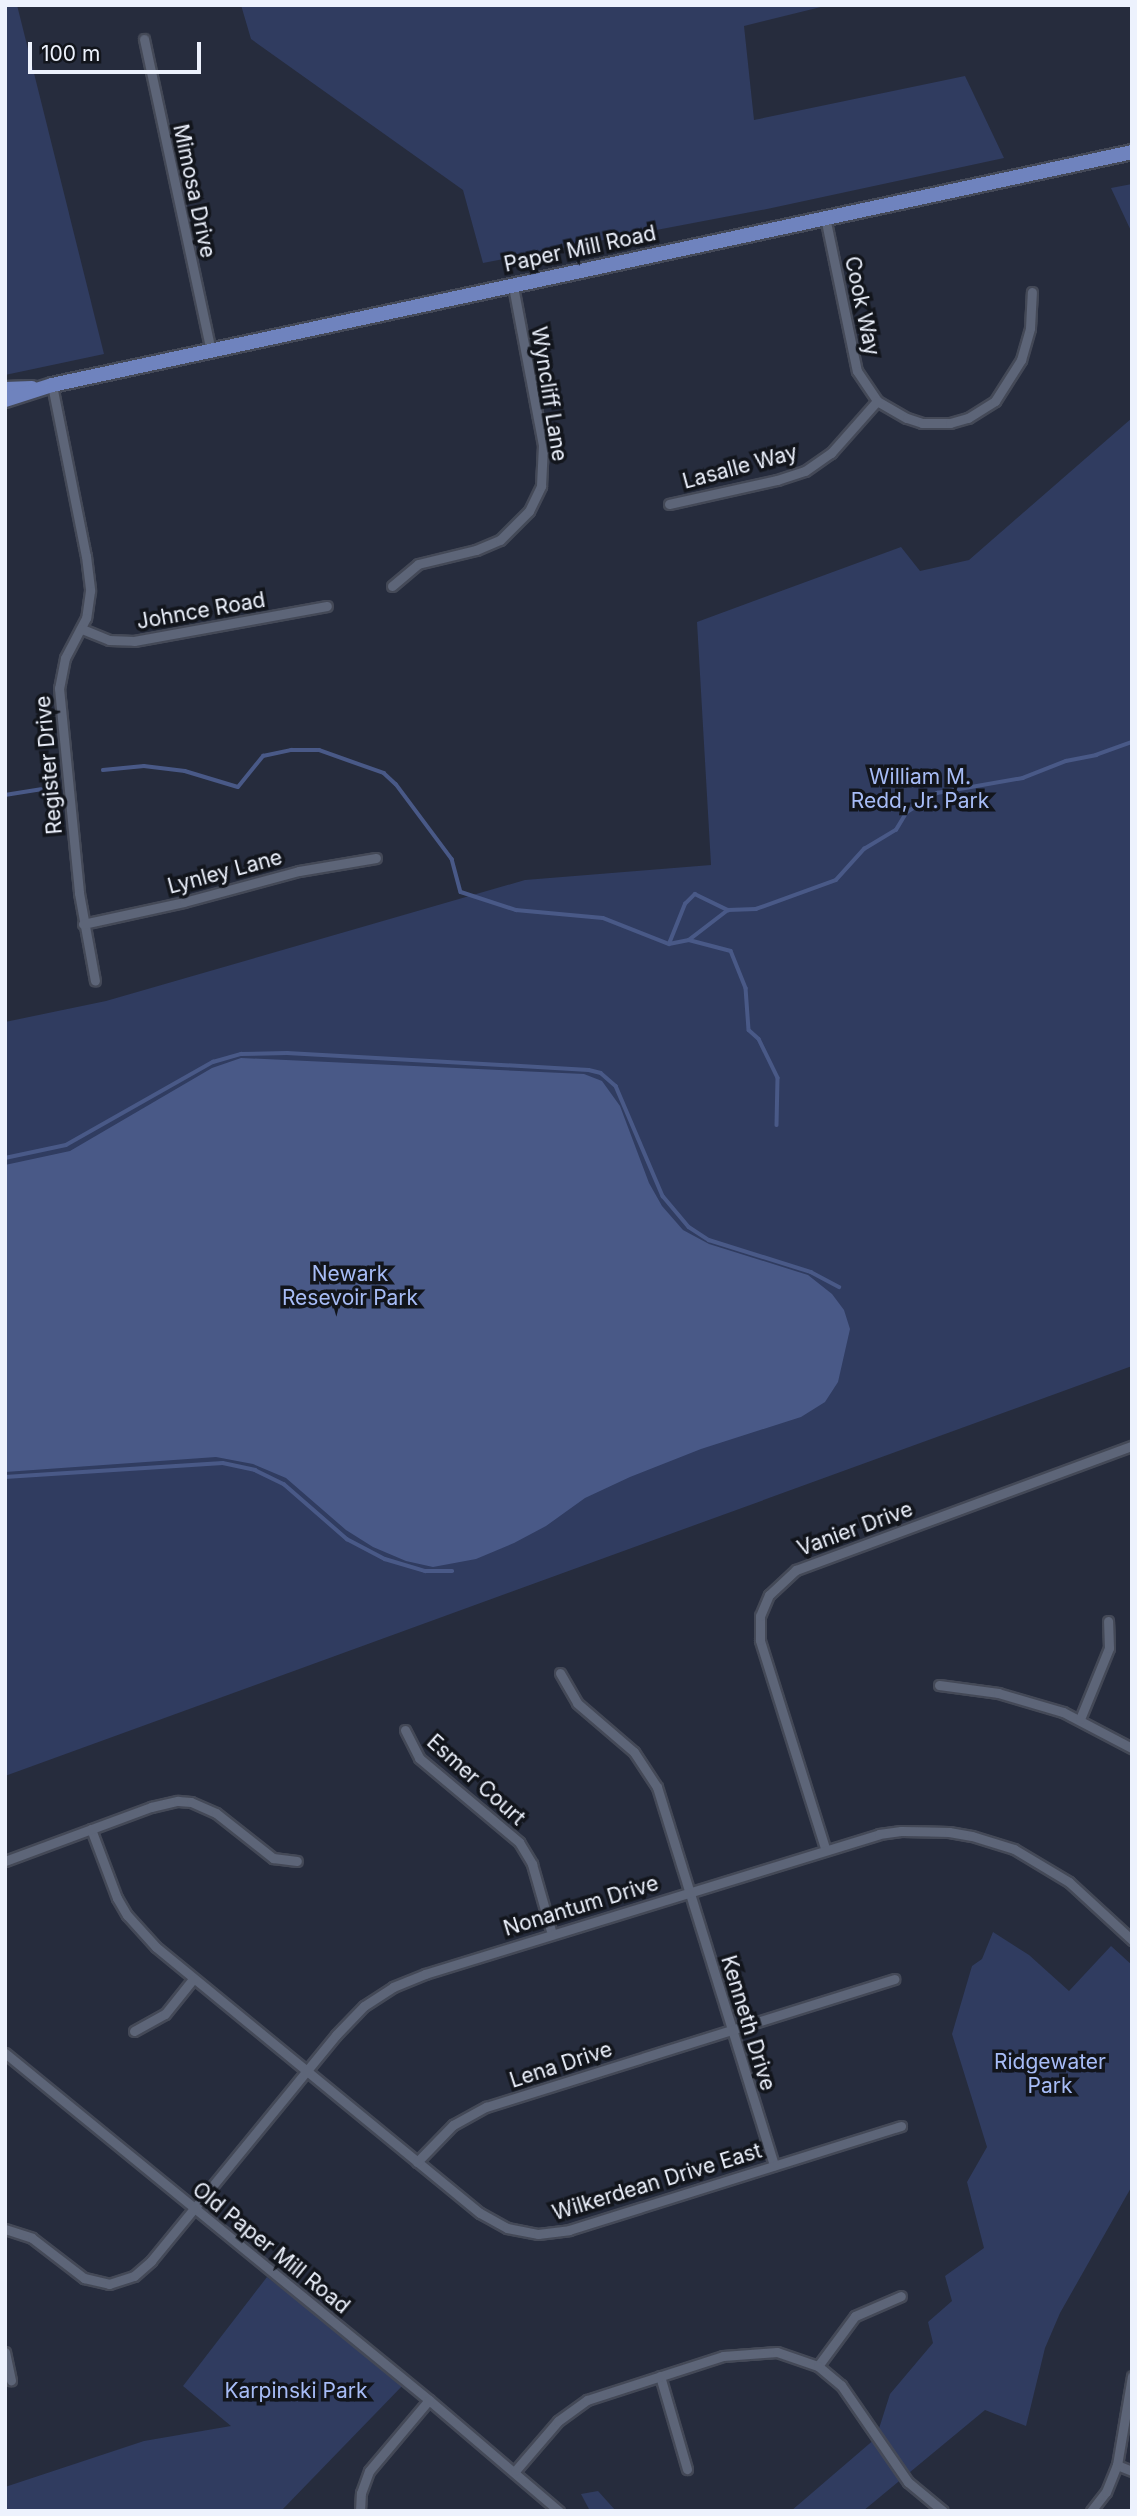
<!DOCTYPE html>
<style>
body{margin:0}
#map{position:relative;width:1137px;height:2516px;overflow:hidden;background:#262c3d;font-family:Inter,sans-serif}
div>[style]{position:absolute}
.green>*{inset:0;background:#303c60}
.water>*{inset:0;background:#495987}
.stream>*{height:3.5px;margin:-1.75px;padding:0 1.75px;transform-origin:1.75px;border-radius:1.75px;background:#495987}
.roads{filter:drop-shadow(2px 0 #444957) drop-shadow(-2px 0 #444957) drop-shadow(0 2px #444957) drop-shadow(0 -2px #444957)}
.minor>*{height:9px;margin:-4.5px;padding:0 4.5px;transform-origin:4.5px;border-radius:4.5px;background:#5d6578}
.primary>*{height:14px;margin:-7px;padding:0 7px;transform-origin:7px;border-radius:7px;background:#6f83be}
span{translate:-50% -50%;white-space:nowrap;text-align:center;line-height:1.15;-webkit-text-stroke:7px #12151c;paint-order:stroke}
.street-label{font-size:21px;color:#edf2fd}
.park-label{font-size:21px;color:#a7bcf6}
.frame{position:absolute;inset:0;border:7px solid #edf2fd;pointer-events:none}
.scale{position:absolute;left:28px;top:42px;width:173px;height:32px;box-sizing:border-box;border:4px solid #edf2fd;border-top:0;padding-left:9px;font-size:21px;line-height:24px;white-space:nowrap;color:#edf2fd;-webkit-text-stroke:5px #12151c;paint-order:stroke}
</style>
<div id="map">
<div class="green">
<i style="clip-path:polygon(5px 5px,17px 5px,104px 354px,5px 375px)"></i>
<i style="clip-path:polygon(241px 5px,829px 5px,744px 26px,754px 120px,965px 76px,1004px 158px,767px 209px,483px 263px,463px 190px,251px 39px)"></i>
<i style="clip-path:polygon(1132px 184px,1132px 233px,1111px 188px)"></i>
<i style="clip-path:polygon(1132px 418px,1132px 1366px,5px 1776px,5px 1022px,106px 1001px,525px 880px,711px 865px,697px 622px,901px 547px,920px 571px,969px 560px)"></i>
<i style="clip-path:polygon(993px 1932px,1029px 1955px,1069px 1991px,1111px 1946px,1132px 1965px,1132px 2186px,1060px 2313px,1045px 2348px,1026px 2426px,985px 2410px,863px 2511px,791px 2511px,876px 2438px,890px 2394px,933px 2343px,928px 2322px,952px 2301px,945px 2276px,984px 2248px,967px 2182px,987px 2147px,952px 2034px,972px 1966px,982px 1959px)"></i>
<i style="clip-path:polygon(267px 2277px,405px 2383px,281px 2511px,5px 2511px,5px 2487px,144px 2441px,231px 2426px,183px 2386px)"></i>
<i style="clip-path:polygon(598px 2491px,616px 2511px,590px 2511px,581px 2494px)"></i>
</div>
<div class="water">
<i style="clip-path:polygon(241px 1058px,584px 1074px,602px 1081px,620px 1106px,649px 1183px,662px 1206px,683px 1230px,709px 1244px,808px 1275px,832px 1294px,844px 1310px,850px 1329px,838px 1382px,825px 1402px,801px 1417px,701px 1449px,630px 1477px,585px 1498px,546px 1526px,514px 1543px,476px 1559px,433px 1567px,406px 1561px,373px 1547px,346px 1530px,286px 1478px,253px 1464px,216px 1457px,5px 1472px,5px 1165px,70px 1151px,212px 1068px)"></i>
</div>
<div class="stream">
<i style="left:103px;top:770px;width:41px;rotate:-5.6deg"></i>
<i style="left:144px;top:766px;width:41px;rotate:7deg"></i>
<i style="left:185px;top:771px;width:55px;rotate:16.8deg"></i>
<i style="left:238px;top:787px;width:40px;rotate:-51deg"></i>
<i style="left:263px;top:756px;width:29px;rotate:-12deg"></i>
<i style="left:291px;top:750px;width:28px"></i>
<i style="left:319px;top:750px;width:69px;rotate:19.5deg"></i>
<i style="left:384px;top:773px;width:16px;rotate:43deg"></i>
<i style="left:396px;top:784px;width:94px;rotate:53.3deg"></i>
<i style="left:452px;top:859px;width:34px;rotate:75deg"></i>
<i style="left:461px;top:892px;width:58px;rotate:18.1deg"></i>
<i style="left:516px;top:910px;width:87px;rotate:5.3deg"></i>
<i style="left:603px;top:918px;width:71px;rotate:21.5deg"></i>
<i style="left:669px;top:944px;width:20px;rotate:-11deg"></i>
<i style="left:689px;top:940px;width:49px;rotate:-37.6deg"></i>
<i style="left:728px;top:910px;width:28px;rotate:-2deg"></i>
<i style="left:756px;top:909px;width:85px;rotate:-19.9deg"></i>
<i style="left:836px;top:880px;width:42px;rotate:-47.9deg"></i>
<i style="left:864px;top:849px;width:37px;rotate:-31deg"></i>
<i style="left:896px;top:830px;width:21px;rotate:-59deg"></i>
<i style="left:907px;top:812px;width:36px;rotate:-32deg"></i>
<i style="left:937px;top:793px;width:87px;rotate:-9.9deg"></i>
<i style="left:1023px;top:778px;width:46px;rotate:-21.6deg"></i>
<i style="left:1066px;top:761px;width:31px;rotate:-11deg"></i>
<i style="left:1096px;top:755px;width:38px;rotate:-20deg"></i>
<i style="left:5px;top:795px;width:36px;rotate:-9deg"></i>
<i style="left:689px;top:940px;width:43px;rotate:14.7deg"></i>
<i style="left:731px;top:951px;width:40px;rotate:68deg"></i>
<i style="left:746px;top:988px;width:42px;rotate:85.9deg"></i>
<i style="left:749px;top:1030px;width:13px;rotate:42deg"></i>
<i style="left:759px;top:1039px;width:43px;rotate:64deg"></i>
<i style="left:778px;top:1078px;width:47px;rotate:91.2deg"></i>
<i style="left:669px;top:944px;width:43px;rotate:-68.2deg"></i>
<i style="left:685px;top:904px;width:14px;rotate:-45deg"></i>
<i style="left:695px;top:894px;width:37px;rotate:26deg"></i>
<i style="left:5px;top:1158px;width:62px;rotate:-12deg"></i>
<i style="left:66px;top:1145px;width:169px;rotate:-29.5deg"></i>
<i style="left:213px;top:1062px;width:29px;rotate:-16deg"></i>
<i style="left:241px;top:1054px;width:46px;rotate:-1.2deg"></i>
<i style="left:287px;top:1053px;width:302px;rotate:3.2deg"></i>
<i style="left:589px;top:1070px;width:12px;rotate:14deg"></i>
<i style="left:601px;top:1073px;width:20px;rotate:41deg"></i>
<i style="left:616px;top:1086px;width:120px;rotate:66.9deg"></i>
<i style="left:663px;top:1196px;width:40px;rotate:50deg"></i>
<i style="left:689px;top:1227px;width:24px;rotate:33deg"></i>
<i style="left:709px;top:1240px;width:107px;rotate:17.4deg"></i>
<i style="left:811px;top:1272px;width:32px;rotate:28deg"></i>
<i style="left:5px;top:1477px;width:218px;rotate:-3.7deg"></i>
<i style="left:223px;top:1463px;width:33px;rotate:12deg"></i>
<i style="left:255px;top:1470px;width:32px;rotate:26deg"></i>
<i style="left:284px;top:1484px;width:84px;rotate:41.1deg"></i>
<i style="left:347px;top:1539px;width:43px;rotate:27.8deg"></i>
<i style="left:385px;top:1559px;width:42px;rotate:16.7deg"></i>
<i style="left:425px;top:1571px;width:27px"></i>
</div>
<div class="roads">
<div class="minor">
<i style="left:144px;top:39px;width:319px;rotate:77.9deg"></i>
<i style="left:825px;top:217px;width:157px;rotate:78.3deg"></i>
<i style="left:857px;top:371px;width:36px;rotate:56deg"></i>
<i style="left:877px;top:401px;width:34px;rotate:30deg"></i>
<i style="left:907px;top:418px;width:16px;rotate:18deg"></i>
<i style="left:922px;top:423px;width:28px"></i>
<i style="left:950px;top:423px;width:19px;rotate:-16deg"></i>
<i style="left:968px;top:418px;width:32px;rotate:-32deg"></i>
<i style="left:995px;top:401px;width:49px;rotate:-57.6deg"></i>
<i style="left:1021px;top:360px;width:33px;rotate:-74deg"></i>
<i style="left:1030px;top:328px;width:36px;rotate:-87deg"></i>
<i style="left:52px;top:385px;width:174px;rotate:78.8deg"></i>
<i style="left:86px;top:556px;width:35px;rotate:83deg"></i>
<i style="left:90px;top:591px;width:27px;rotate:98deg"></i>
<i style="left:86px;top:618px;width:45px;rotate:117.7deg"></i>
<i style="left:65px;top:658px;width:31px;rotate:101deg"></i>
<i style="left:59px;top:688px;width:206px;rotate:84.4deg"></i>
<i style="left:79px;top:893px;width:89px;rotate:79.7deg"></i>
<i style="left:669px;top:504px;width:111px;rotate:-12.5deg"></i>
<i style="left:777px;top:480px;width:29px;rotate:-18deg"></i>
<i style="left:805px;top:471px;width:32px;rotate:-35deg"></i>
<i style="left:831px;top:453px;width:69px;rotate:-48.5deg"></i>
<i style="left:392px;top:586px;width:34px;rotate:-40deg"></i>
<i style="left:418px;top:564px;width:60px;rotate:-13.6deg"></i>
<i style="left:476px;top:550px;width:26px;rotate:-23deg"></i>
<i style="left:500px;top:540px;width:41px;rotate:-45deg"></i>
<i style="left:529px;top:511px;width:28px;rotate:-64deg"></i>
<i style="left:541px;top:486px;width:41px;rotate:-87.2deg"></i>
<i style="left:543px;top:445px;width:162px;rotate:-100.7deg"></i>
<i style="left:82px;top:629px;width:29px;rotate:22deg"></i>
<i style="left:109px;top:640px;width:25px;rotate:2deg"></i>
<i style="left:134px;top:641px;width:196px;rotate:-10.3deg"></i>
<i style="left:83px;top:924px;width:103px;rotate:-12.3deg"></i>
<i style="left:184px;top:902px;width:119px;rotate:-15.1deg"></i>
<i style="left:299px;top:871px;width:78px;rotate:-9.6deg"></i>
<i style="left:560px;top:1673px;width:34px;rotate:60deg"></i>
<i style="left:577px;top:1703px;width:75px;rotate:40.7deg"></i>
<i style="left:634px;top:1752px;width:42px;rotate:56.7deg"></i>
<i style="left:657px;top:1787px;width:396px;rotate:72.8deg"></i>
<i style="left:939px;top:1685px;width:60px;rotate:7.7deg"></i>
<i style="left:998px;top:1693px;width:68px;rotate:16.3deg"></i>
<i style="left:1063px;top:1712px;width:78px;rotate:27.6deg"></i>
<i style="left:1080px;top:1719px;width:77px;rotate:-67.8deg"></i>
<i style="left:1109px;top:1648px;width:27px;rotate:-92deg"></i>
<i style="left:405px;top:1730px;width:31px;rotate:63deg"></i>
<i style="left:419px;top:1758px;width:131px;rotate:40deg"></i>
<i style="left:519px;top:1842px;width:26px;rotate:59deg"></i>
<i style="left:532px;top:1864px;width:73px;rotate:74.1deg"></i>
<i style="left:91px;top:1829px;width:74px;rotate:69.4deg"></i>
<i style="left:117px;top:1898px;width:20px;rotate:60deg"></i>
<i style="left:127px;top:1915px;width:43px;rotate:47.8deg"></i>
<i style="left:156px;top:1947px;width:419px;rotate:39.4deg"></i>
<i style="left:480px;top:2213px;width:31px;rotate:29deg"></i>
<i style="left:507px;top:2228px;width:32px;rotate:11deg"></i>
<i style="left:538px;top:2234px;width:31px;rotate:-7deg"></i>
<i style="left:569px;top:2230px;width:348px;rotate:-17.4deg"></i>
<i style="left:825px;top:1848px;width:218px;rotate:-107.4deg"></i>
<i style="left:760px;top:1640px;width:24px;rotate:-90deg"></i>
<i style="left:760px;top:1616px;width:23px;rotate:-67deg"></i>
<i style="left:769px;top:1595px;width:37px;rotate:-43deg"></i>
<i style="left:796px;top:1570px;width:358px;rotate:-20.3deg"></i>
<i style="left:5px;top:1861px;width:156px;rotate:-20.3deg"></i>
<i style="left:151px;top:1807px;width:28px;rotate:-13deg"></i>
<i style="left:178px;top:1801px;width:13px;rotate:4deg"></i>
<i style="left:191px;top:1802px;width:27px;rotate:24deg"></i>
<i style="left:216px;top:1813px;width:73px;rotate:38.3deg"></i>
<i style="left:273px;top:1858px;width:24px;rotate:7deg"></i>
<i style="left:134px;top:2031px;width:35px;rotate:-29deg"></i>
<i style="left:165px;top:2014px;width:45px;rotate:-51.3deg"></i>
<i style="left:5px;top:2053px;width:548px;rotate:39.3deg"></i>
<i style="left:429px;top:2400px;width:171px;rotate:40.5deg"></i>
<i style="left:417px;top:2162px;width:52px;rotate:-45.8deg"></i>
<i style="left:453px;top:2125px;width:38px;rotate:-29deg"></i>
<i style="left:486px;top:2107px;width:428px;rotate:-17.4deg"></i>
<i style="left:5px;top:2229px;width:28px;rotate:18deg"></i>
<i style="left:32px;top:2238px;width:66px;rotate:37.6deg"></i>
<i style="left:84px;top:2278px;width:26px;rotate:13deg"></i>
<i style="left:109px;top:2284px;width:26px;rotate:-18deg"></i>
<i style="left:134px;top:2276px;width:23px;rotate:-41deg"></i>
<i style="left:151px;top:2261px;width:292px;rotate:-50.7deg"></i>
<i style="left:336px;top:2035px;width:40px;rotate:-46deg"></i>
<i style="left:364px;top:2006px;width:35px;rotate:-33deg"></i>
<i style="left:393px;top:1987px;width:35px;rotate:-22deg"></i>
<i style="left:425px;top:1974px;width:475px;rotate:-17.1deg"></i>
<i style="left:879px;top:1834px;width:22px;rotate:-8deg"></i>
<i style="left:901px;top:1831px;width:48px;rotate:1.2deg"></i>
<i style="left:949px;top:1832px;width:23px;rotate:10deg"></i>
<i style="left:972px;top:1836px;width:44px;rotate:17.2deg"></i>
<i style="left:1014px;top:1849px;width:64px;rotate:31deg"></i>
<i style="left:1069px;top:1882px;width:86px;rotate:42.6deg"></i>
<i style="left:5px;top:2352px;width:29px;rotate:78deg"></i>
<i style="left:818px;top:2366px;width:62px;rotate:-53.5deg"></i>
<i style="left:855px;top:2316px;width:50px;rotate:-23.5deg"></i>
<i style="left:660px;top:2376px;width:97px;rotate:73.8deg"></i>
<i style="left:1117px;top:2465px;width:16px;rotate:22deg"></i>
<i style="left:515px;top:2471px;width:66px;rotate:-49.3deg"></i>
<i style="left:558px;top:2421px;width:36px;rotate:-36deg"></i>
<i style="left:587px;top:2400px;width:143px;rotate:-17.9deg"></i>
<i style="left:723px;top:2356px;width:54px;rotate:-4.2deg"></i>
<i style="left:777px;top:2352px;width:43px;rotate:18.9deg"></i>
<i style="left:818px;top:2366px;width:30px;rotate:40deg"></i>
<i style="left:841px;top:2385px;width:118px;rotate:55.4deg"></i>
<i style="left:908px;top:2482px;width:45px;rotate:39.6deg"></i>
<i style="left:360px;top:2511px;width:18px;rotate:-87deg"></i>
<i style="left:361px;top:2493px;width:23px;rotate:-70deg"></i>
<i style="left:369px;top:2471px;width:93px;rotate:-49.8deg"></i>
<i style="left:1091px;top:2511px;width:24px;rotate:-52deg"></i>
<i style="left:1106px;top:2492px;width:29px;rotate:-68deg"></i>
<i style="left:1117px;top:2465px;width:90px;rotate:-80.4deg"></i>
</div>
<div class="primary">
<i style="left:5px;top:389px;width:27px;rotate:-2deg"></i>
<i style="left:5px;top:400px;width:49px;rotate:-17.7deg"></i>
<i style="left:52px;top:385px;width:1105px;rotate:-12.17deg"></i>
</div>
</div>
<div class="street-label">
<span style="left:194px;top:191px;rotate:78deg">Mimosa Drive</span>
<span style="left:580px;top:249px;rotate:-12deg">Paper Mill Road</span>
<span style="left:862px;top:306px;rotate:78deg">Cook Way</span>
<span style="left:549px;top:394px;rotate:81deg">Wyncliff Lane</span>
<span style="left:740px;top:467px;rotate:-15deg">Lasalle Way</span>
<span style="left:201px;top:611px;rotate:-10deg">Johnce Road</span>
<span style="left:49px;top:765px;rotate:-95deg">Register Drive</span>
<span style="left:225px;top:872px;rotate:-15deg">Lynley Lane</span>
<span style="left:855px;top:1529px;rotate:-20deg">Vanier Drive</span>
<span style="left:476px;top:1780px;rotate:42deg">Esmer Court</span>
<span style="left:581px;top:1906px;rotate:-17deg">Nonantum Drive</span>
<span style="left:748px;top:2023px;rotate:73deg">Kenneth Drive</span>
<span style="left:561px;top:2065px;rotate:-18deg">Lena Drive</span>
<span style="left:657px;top:2182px;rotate:-17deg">Wilkerdean Drive East</span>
<span style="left:271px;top:2248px;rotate:39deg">Old Paper Mill Road</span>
</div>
<div class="park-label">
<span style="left:920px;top:789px">William M.<br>Redd, Jr. Park</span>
<span style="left:350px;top:1286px">Newark<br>Resevoir Park</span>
<span style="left:1050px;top:2074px">Ridgewater<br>Park</span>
<span style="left:296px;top:2391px">Karpinski Park</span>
</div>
<div class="frame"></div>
<div class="scale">100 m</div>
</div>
